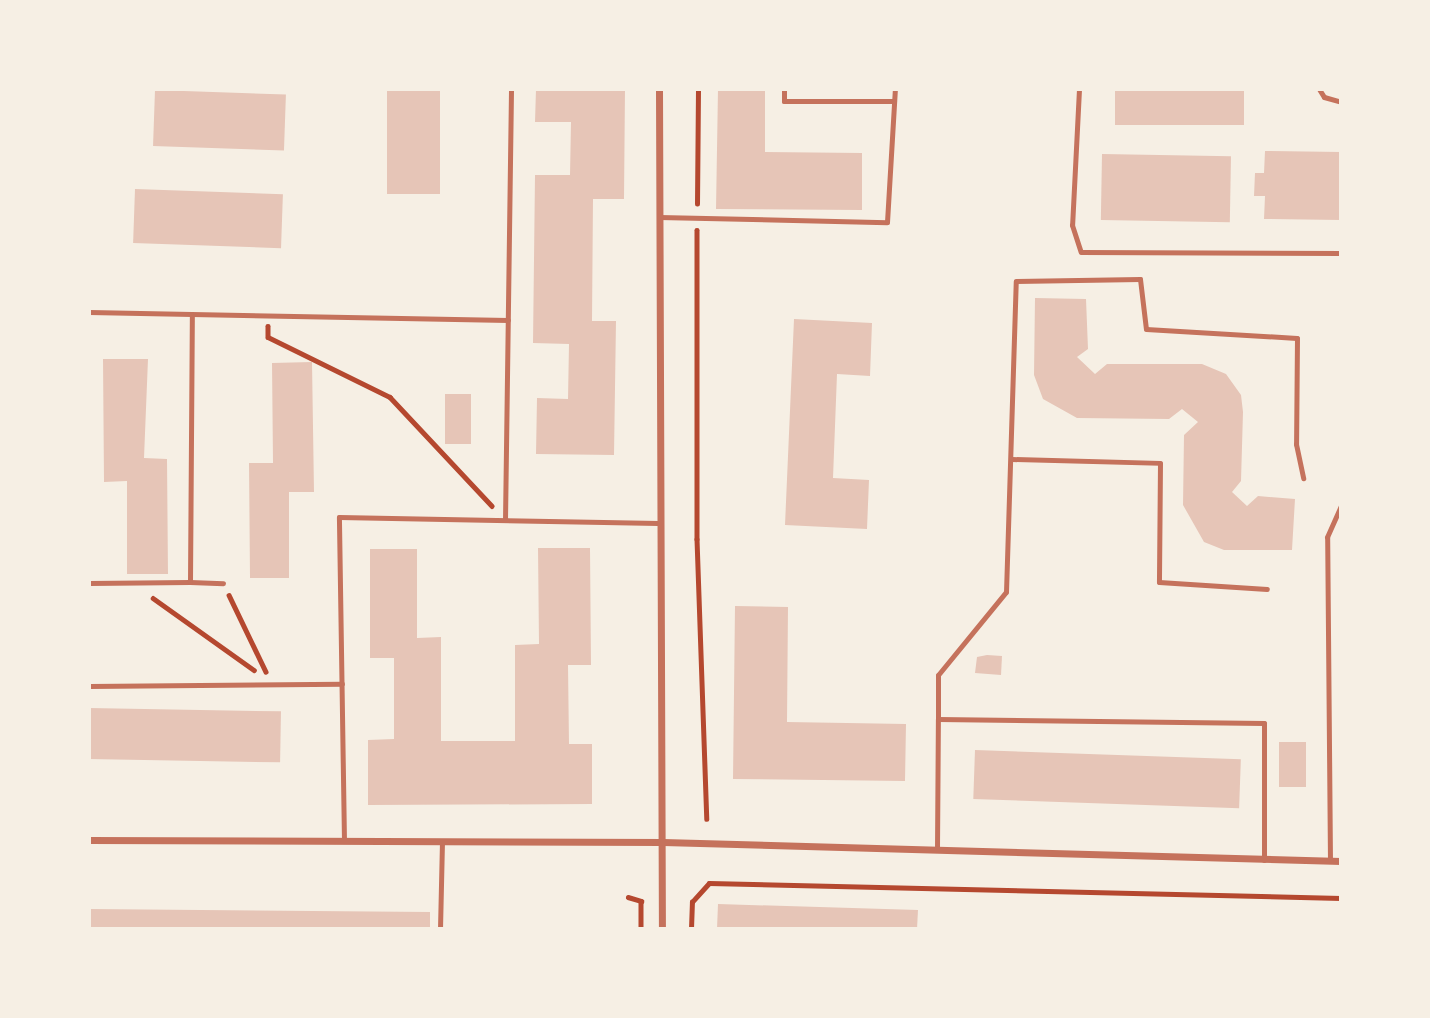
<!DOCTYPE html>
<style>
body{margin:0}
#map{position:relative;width:1430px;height:1018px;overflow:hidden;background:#f6efe4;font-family:"Fira Sans",sans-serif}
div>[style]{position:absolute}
.building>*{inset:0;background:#e6c5b7;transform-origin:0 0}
.path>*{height:4.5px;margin:-2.25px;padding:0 2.25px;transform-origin:2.25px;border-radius:2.25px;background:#b5482f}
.service>*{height:5px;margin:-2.5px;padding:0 2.5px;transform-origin:2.5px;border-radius:2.5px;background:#c5725c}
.minor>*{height:7px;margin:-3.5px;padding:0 3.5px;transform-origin:3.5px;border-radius:3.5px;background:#c5725c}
span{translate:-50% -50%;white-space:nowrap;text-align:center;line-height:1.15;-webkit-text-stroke:7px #f6efe4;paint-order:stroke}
.frame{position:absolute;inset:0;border:91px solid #f6efe4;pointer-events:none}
</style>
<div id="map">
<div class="building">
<i style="left:387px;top:89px;width:53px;height:105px"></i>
<i style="clip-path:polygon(536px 89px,625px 89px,624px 199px,593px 199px,592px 321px,616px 321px,614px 455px,536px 454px,537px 398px,568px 399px,569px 344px,533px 343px,535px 175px,570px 175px,571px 122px,535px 122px)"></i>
<i style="clip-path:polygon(718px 89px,765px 89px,765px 152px,862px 153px,862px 210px,716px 209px)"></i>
<i style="left:1115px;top:89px;width:129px;height:36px"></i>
<i style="left:155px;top:90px;width:131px;height:56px;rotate:2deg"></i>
<i style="clip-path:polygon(1265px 151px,1341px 152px,1341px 220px,1264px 219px,1265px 196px,1254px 196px,1255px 173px,1264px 173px)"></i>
<i style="left:1102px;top:154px;width:129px;height:66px;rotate:1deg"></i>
<i style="left:135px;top:189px;width:148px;height:54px;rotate:2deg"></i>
<i style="clip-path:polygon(1035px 298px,1086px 299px,1088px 349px,1077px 357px,1095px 374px,1107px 364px,1202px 364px,1226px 374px,1241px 395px,1243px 412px,1241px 481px,1232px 492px,1247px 506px,1258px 496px,1295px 499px,1292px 550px,1224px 550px,1204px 542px,1183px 505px,1184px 435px,1198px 422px,1182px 409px,1169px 419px,1077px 418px,1043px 399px,1034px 375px)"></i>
<i style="clip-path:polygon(794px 319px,872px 323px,870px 376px,837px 374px,833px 478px,869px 480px,867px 529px,785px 525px)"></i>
<i style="clip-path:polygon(103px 359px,148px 359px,144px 458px,167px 459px,168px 574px,127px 574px,127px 481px,104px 482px)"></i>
<i style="clip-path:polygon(312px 362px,314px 492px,289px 492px,289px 578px,250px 578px,249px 463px,273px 463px,272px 363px)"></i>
<i style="left:445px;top:394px;width:26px;height:50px"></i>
<i style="clip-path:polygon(538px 548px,590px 548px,591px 665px,568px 665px,569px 744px,592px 744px,592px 804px,368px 805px,368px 740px,394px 739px,394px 658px,370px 658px,370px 549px,417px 549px,417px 638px,441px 637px,441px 741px,515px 741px,515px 645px,539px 644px)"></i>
<i style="clip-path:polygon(735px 606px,788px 607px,787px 722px,906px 724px,905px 781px,733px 779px)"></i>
<i style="clip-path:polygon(987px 655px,1002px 656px,1001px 675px,975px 673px,977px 657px)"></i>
<i style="left:89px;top:708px;width:192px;height:51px;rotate:1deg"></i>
<i style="left:1279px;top:742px;width:27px;height:45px"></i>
<i style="left:975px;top:750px;width:266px;height:49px;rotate:2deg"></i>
<i style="clip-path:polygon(718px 904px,918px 910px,917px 929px,717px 929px)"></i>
<i style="clip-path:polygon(89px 909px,430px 912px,430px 929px,89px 929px)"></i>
</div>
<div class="path">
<i style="left:697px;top:204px;width:115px;rotate:-89.5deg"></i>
<i style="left:697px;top:230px;width:309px;rotate:90deg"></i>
<i style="left:697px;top:539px;width:280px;rotate:88deg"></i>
<i style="left:268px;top:326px;width:11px;rotate:90deg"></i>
<i style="left:268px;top:337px;width:136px;rotate:26.2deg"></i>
<i style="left:390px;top:397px;width:149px;rotate:46.9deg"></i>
<i style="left:229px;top:595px;width:85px;rotate:64.3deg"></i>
<i style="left:153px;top:598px;width:124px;rotate:35.5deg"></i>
<i style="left:628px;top:897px;width:14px;rotate:17deg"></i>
<i style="left:641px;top:901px;width:28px;rotate:90deg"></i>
<i style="left:691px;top:929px;width:27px;rotate:-88deg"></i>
<i style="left:692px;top:902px;width:25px;rotate:-48deg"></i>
<i style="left:709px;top:883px;width:632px;rotate:1.36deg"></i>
</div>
<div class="service">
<i style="left:784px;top:89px;width:12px;rotate:90deg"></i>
<i style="left:784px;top:101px;width:110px"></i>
<i style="left:1079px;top:89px;width:136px;rotate:92.9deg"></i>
<i style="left:1072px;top:225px;width:28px;rotate:72deg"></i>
<i style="left:1081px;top:252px;width:260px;rotate:0.2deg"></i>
<i style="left:1319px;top:89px;width:9px;rotate:58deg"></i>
<i style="left:1324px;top:97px;width:18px;rotate:16deg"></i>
<i style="left:659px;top:217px;width:228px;rotate:1.3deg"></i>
<i style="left:887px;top:222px;width:133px;rotate:-86.6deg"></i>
<i style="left:89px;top:312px;width:419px;rotate:1.1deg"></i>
<i style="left:1012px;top:459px;width:148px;rotate:1.5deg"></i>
<i style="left:1160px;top:463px;width:119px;rotate:90.5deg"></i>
<i style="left:1159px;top:582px;width:108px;rotate:3.7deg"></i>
<i style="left:505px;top:520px;width:431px;rotate:-89.2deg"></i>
<i style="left:190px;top:582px;width:33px;rotate:2deg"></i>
<i style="left:89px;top:583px;width:101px;rotate:-0.6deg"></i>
<i style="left:190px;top:582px;width:266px;rotate:-89.6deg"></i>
<i style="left:89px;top:686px;width:253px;rotate:-0.5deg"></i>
<i style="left:938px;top:719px;width:44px;rotate:-90deg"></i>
<i style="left:938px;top:675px;width:107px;rotate:-50.7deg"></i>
<i style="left:1006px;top:592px;width:311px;rotate:-88.2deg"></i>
<i style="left:1016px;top:281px;width:124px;rotate:-0.9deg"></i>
<i style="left:1140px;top:279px;width:50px;rotate:83.2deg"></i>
<i style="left:1146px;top:329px;width:151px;rotate:3.4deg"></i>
<i style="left:1297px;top:338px;width:106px;rotate:90.5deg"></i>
<i style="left:1296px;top:444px;width:35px;rotate:78deg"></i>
<i style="left:344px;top:841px;width:324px;rotate:-90.9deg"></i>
<i style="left:339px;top:517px;width:319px;rotate:1.1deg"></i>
<i style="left:937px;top:849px;width:130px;rotate:-89.6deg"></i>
<i style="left:938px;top:719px;width:326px;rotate:0.7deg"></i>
<i style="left:1264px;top:723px;width:137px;rotate:90deg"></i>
<i style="left:1330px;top:861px;width:324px;rotate:-90.5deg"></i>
<i style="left:1327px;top:537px;width:35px;rotate:-66deg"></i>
<i style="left:440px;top:929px;width:88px;rotate:-88.7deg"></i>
</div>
<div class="minor">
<i style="left:659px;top:89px;width:840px;rotate:89.8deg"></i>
<i style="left:89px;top:840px;width:574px;rotate:0.2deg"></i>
<i style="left:663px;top:842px;width:678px;rotate:1.61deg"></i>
</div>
<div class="frame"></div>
</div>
